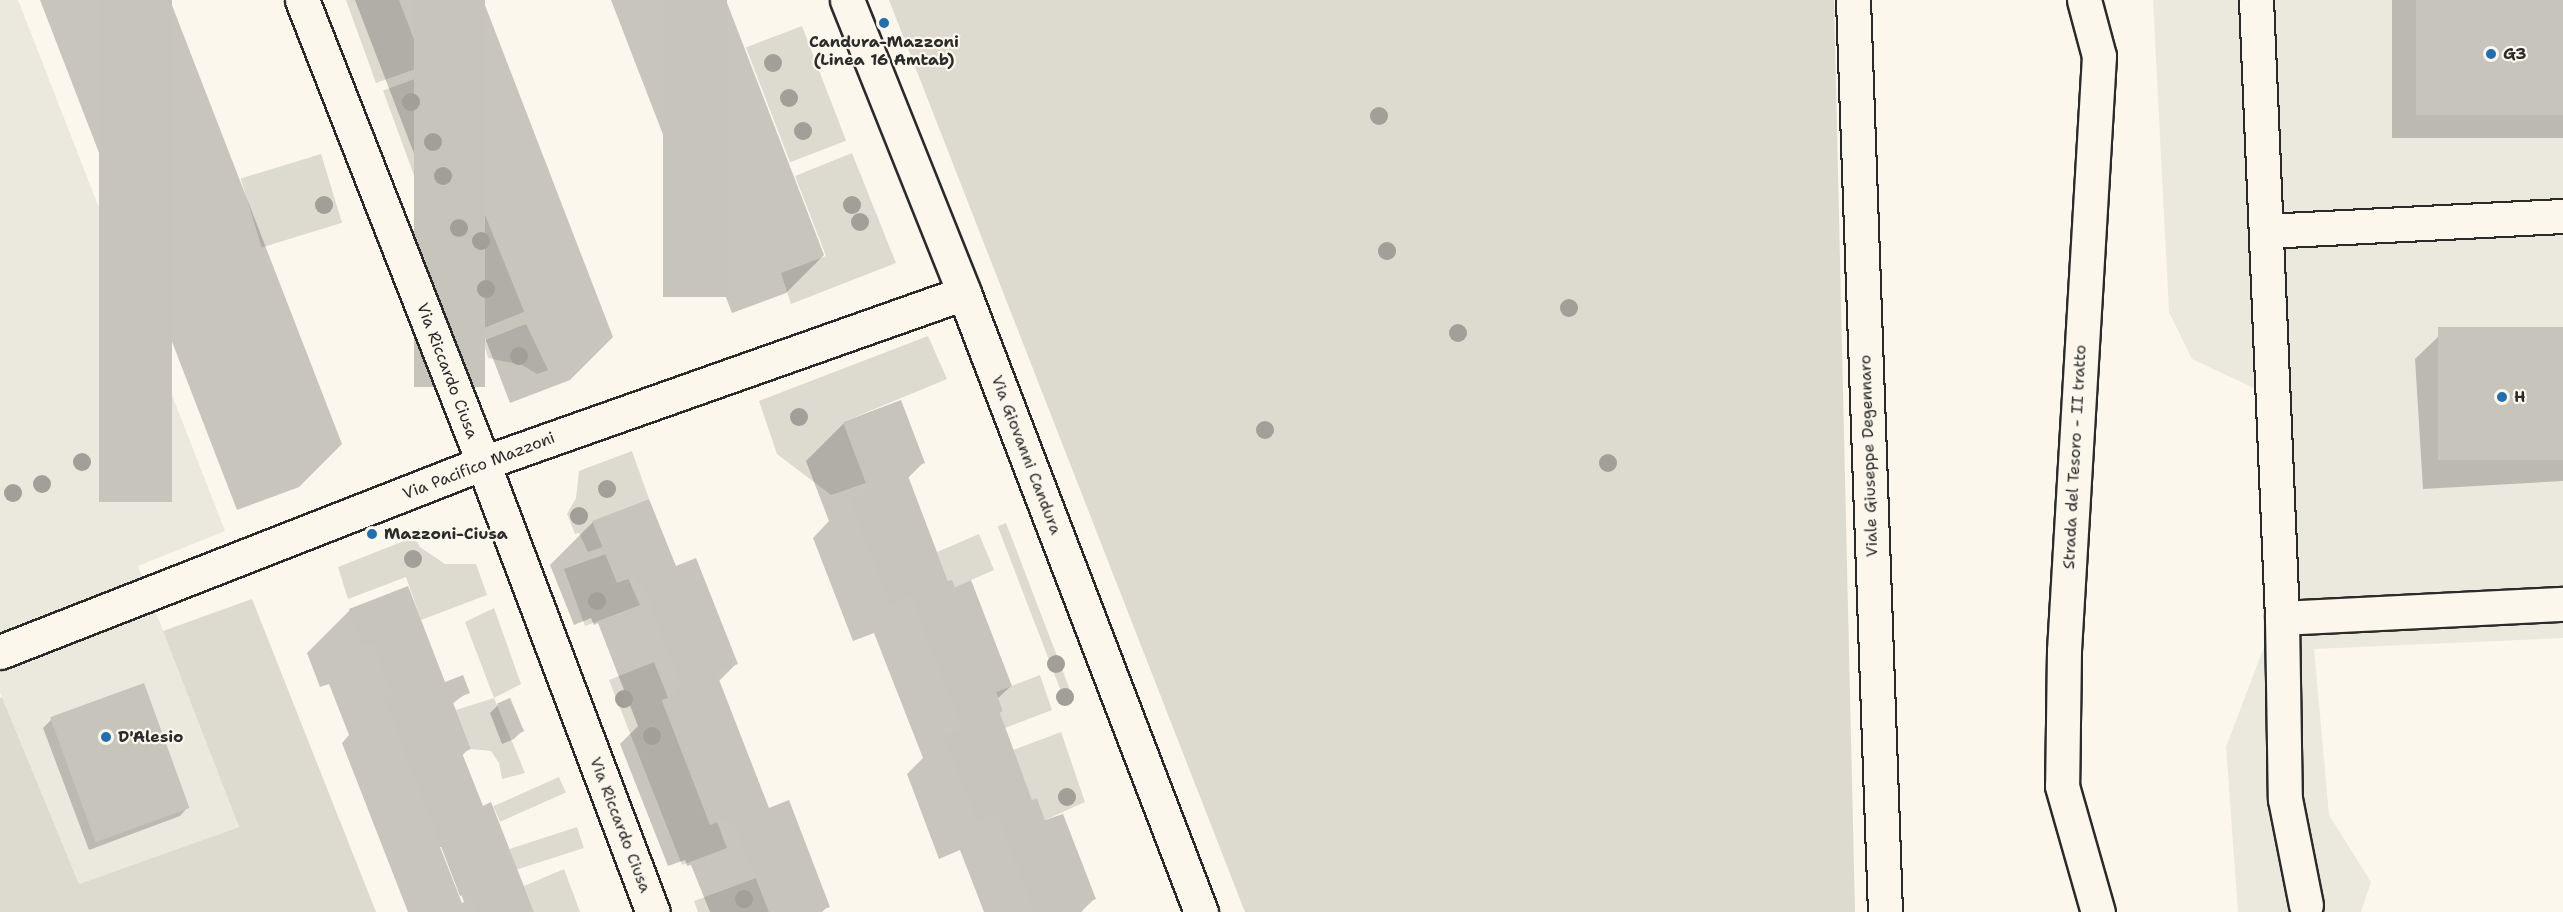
<!DOCTYPE html>
<style>
body{margin:0}
#map{position:relative;width:2563px;height:912px;overflow:hidden;background:#fbf7ec;font-family:"Shantell Sans",sans-serif}
div>[style]{position:absolute}
.built>*{inset:0;background:#ebe8de}
.green>*{inset:0;background:#dddad0;transform-origin:0 0}
.shadow>*{inset:0;background:#0003;transform-origin:0 0}
.building>*{inset:0;background:#c7c4bc;transform-origin:0 0}
.roads{filter:drop-shadow(2px 0 #2b2b2b) drop-shadow(-2px 0 #2b2b2b) drop-shadow(0 2px #2b2b2b) drop-shadow(0 -2px #2b2b2b)}
.minor>*{height:33px;margin:-16.5px;padding:0 16.5px;transform-origin:16.5px;border-radius:16.5px;background:#fbf7ec}
.trees>*{width:18px;height:18px;margin:-9px;border-radius:50%;background:#a19f98}
.dots>*{width:16px;height:16px;translate:-50% -50%;box-sizing:border-box;border:3px solid #fbf7ec;border-radius:50%}
span{translate:-50% -50%;white-space:nowrap;text-align:center;line-height:1.15;-webkit-text-stroke:4.5px #fbf7ec;paint-order:stroke}
.poi-label{font-size:16px;color:#2b2b2b;font-weight:700}
.left{translate:0 -50%;text-align:left}
.street-label{font-size:16px;color:#2b2b2b}
</style>
<div id="map">
<div class="built">
<i style="clip-path:polygon(0 0,18px 0,225px 531px,138px 566px,239px 827px,79px 884px,0 692px)"></i>
<i style="clip-path:polygon(2153px 0,2563px 0,2563px 638px,2314px 649px,2329px 815px,2371px 882px,2361px 912px,2238px 912px,2226px 747px,2264px 647px,2256px 389px,2192px 359px,2169px 312px)"></i>
</div>
<div class="green">
<i style="clip-path:polygon(346px 0,399px 0,424px 66px,376px 83px)"></i>
<i style="clip-path:polygon(889px 0,1834px 0,1855px 912px,1245px 912px)"></i>
<i style="left:802px;top:26px;width:123px;height:60px;rotate:69deg"></i>
<i style="left:431px;top:73px;width:117px;height:51px;rotate:70deg"></i>
<i style="clip-path:polygon(852px 153px,896px 263px,791px 304px,781px 273px,826px 256px,795px 176px)"></i>
<i style="left:321px;top:154px;width:72px;height:84px;rotate:73deg"></i>
<i style="left:477px;top:195px;width:126px;height:51px;rotate:68deg"></i>
<i style="clip-path:polygon(526px 324px,548px 370px,537px 374px,522px 365px,488px 358px,483px 341px)"></i>
<i style="clip-path:polygon(928px 336px,947px 379px,843px 422px,866px 483px,831px 495px,777px 454px,759px 401px)"></i>
<i style="clip-path:polygon(632px 451px,649px 499px,593px 521px,603px 547px,588px 552px,579px 533px,575px 534px,567px 514px,576px 498px,579px 471px)"></i>
<i style="left:1006px;top:523px;width:190px;height:9px;rotate:69deg"></i>
<i style="clip-path:polygon(979px 534px,994px 570px,955px 587px,948px 581px,937px 552px)"></i>
<i style="clip-path:polygon(414px 537px,420px 547px,445px 564px,476px 564px,487px 595px,421px 620px,406px 577px,348px 599px,338px 567px)"></i>
<i style="clip-path:polygon(606px 554px,628px 578px,640px 605px,585px 626px,564px 569px)"></i>
<i style="clip-path:polygon(252px 599px,376px 912px,0 912px,0 698px,2px 697px,79px 884px,239px 827px,163px 631px)"></i>
<i style="clip-path:polygon(494px 608px,521px 684px,494px 698px,525px 773px,502px 779px,499px 763px,491px 751px,471px 749px,456px 710px,494px 698px,465px 622px)"></i>
<i style="clip-path:polygon(654px 662px,668px 698px,662px 701px,710px 824px,717px 822px,727px 848px,682px 865px,609px 680px)"></i>
<i style="clip-path:polygon(1040px 675px,1052px 710px,1005px 728px,1000px 713px,1003px 711px,996px 692px)"></i>
<i style="clip-path:polygon(1061px 732px,1085px 802px,1045px 820px,1037px 798px,1032px 800px,1013px 750px)"></i>
<i style="left:559px;top:777px;width:17px;height:72px;rotate:66deg"></i>
<i style="left:577px;top:827px;width:22px;height:71px;rotate:72deg"></i>
<i style="clip-path:polygon(564px 869px,580px 912px,534px 912px,524px 886px)"></i>
<i style="clip-path:polygon(756px 878px,769px 912px,698px 912px,694px 901px)"></i>
</div>
<div class="shadow">
<i style="clip-path:polygon(40px 0,170px 0,342px 444px,299px 487px,237px 510px)"></i>
<i style="clip-path:polygon(355px 0,483px 0,613px 337px,570px 380px,510px 403px)"></i>
<i style="clip-path:polygon(611px 0,726px 0,824px 255px,786px 293px,732px 313px)"></i>
<i style="left:2392px;top:0;width:171px;height:138px"></i>
<i style="clip-path:polygon(2563px 329px,2563px 481px,2423px 489px,2415px 359px,2439px 336px)"></i>
<i style="clip-path:polygon(900px 402px,924px 462px,907px 479px,947px 583px,1011px 686px,997px 699px,998px 714px,1031px 802px,1094px 899px,1081px 912px,984px 912px,960px 850px,939px 859px,907px 774px,923px 758px,874px 633px,853px 641px,813px 538px,829px 521px,806px 461px,843px 424px)"></i>
<i style="clip-path:polygon(593px 522px,675px 568px,736px 664px,718px 682px,768px 810px,828px 906px,822px 912px,710px 912px,691px 865px,687px 866px,685px 860px,668px 866px,620px 744px,638px 726px,598px 623px,594px 625px,591px 618px,574px 625px,550px 565px)"></i>
<i style="clip-path:polygon(evenodd,350px 610px,445px 684px,468px 692px,452px 704px,469px 748px,462px 756px,482px 808px,532px 912px,408px 912px,342px 743px,349px 735px,329px 684px,320px 687px,307px 653px,350px 610px,440px 847px,443px 847px,464px 902px,462px 903px,440px 847px)"></i>
<i style="clip-path:polygon(498px 705px,522px 731px,514px 739px,502px 744px,490px 713px)"></i>
<i style="clip-path:polygon(51px 720px,188px 807px,180px 816px,89px 850px,43px 728px)"></i>
</div>
<div class="building">
<i style="left:99px;top:0;width:73px;height:502px"></i>
<i style="left:414px;top:0;width:71px;height:387px"></i>
<i style="left:663px;top:0;width:64px;height:297px"></i>
<i style="left:2416px;top:0;width:147px;height:115px"></i>
<i style="left:2563px;top:327px;width:133px;height:125px;rotate:90deg"></i>
<i style="clip-path:polygon(901px 400px,925px 463px,908px 470px,910px 476px,908px 476px,948px 581px,952px 580px,955px 587px,971px 580px,1012px 686px,996px 692px,1003px 711px,1000px 713px,1032px 800px,1037px 798px,1045px 820px,1063px 814px,1096px 899px,1079px 905px,1082px 912px,1035px 912px,997px 814px,977px 822px,943px 735px,962px 728px,911px 596px,891px 605px,850px 499px,869px 491px,843px 422px)"></i>
<i style="clip-path:polygon(649px 499px,676px 566px,696px 558px,738px 664px,716px 672px,769px 808px,789px 800px,830px 907px,816px 912px,769px 912px,734px 823px,730px 825px,727px 818px,710px 825px,662px 700px,679px 693px,676px 687px,681px 685px,641px 581px,637px 583px,634px 577px,617px 583px,592px 521px)"></i>
<i style="clip-path:polygon(408px 586px,445px 682px,463px 675px,470px 693px,452px 700px,471px 749px,462px 753px,483px 806px,491px 802px,534px 912px,476px 912px,468px 892px,460px 896px,384px 698px,393px 695px,372px 642px,363px 646px,349px 609px)"></i>
<i style="left:144px;top:683px;width:133px;height:100px;rotate:70deg"></i>
<i style="left:510px;top:698px;width:36px;height:14px;rotate:67deg"></i>
</div>
<div class="roads">
<div class="minor">
<i style="left:302px;top:0;width:497px;rotate:68.6deg"></i>
<i style="left:483px;top:463px;width:480px;rotate:69.3deg"></i>
<i style="left:847px;top:0;width:315px;rotate:68.2deg"></i>
<i style="left:964px;top:293px;width:663px;rotate:69.05deg"></i>
<i style="left:1853px;top:0;width:913px;rotate:87.99deg"></i>
<i style="left:2084px;top:0;width:58px;rotate:75deg"></i>
<i style="left:2099px;top:56px;width:596px;rotate:93.37deg"></i>
<i style="left:2064px;top:651px;width:135px;rotate:90.8deg"></i>
<i style="left:2062px;top:786px;width:131px;rotate:74.1deg"></i>
<i style="left:2256px;top:0;width:619px;rotate:87.59deg"></i>
<i style="left:2282px;top:618px;width:281px;rotate:-2.9deg"></i>
<i style="left:2266px;top:231px;width:297px;rotate:-2.9deg"></i>
<i style="left:2282px;top:618px;width:181px;rotate:89.1deg"></i>
<i style="left:2285px;top:799px;width:108px;rotate:78.8deg"></i>
<i style="left:0;top:652px;width:519px;rotate:-21.37deg"></i>
<i style="left:483px;top:463px;width:510px;rotate:-19.46deg"></i>
</div>
</div>
<div class="trees">
<i style="left:773px;top:63px"></i>
<i style="left:789px;top:98px"></i>
<i style="left:411px;top:102px"></i>
<i style="left:1379px;top:116px"></i>
<i style="left:803px;top:131px"></i>
<i style="left:433px;top:142px"></i>
<i style="left:443px;top:176px"></i>
<i style="left:324px;top:205px"></i>
<i style="left:852px;top:205px"></i>
<i style="left:860px;top:222px"></i>
<i style="left:459px;top:228px"></i>
<i style="left:481px;top:241px"></i>
<i style="left:1387px;top:251px"></i>
<i style="left:486px;top:289px"></i>
<i style="left:1569px;top:308px"></i>
<i style="left:1458px;top:333px"></i>
<i style="left:519px;top:356px"></i>
<i style="left:799px;top:417px"></i>
<i style="left:1265px;top:430px"></i>
<i style="left:82px;top:462px"></i>
<i style="left:1608px;top:463px"></i>
<i style="left:42px;top:484px"></i>
<i style="left:607px;top:489px"></i>
<i style="left:13px;top:493px"></i>
<i style="left:579px;top:516px"></i>
<i style="left:413px;top:559px"></i>
<i style="left:597px;top:601px"></i>
<i style="left:1056px;top:664px"></i>
<i style="left:1065px;top:697px"></i>
<i style="left:624px;top:699px"></i>
<i style="left:652px;top:736px"></i>
<i style="left:1067px;top:797px"></i>
<i style="left:744px;top:899px"></i>
</div>
<div class="dots">
<i style="left:884px;top:23px;background:#1f6fb2"></i>
<i style="left:2491px;top:54px;background:#1f6fb2"></i>
<i style="left:2502px;top:397px;background:#1f6fb2"></i>
<i style="left:372px;top:534px;background:#1f6fb2"></i>
<i style="left:106px;top:737px;background:#1f6fb2"></i>
</div>
<div class="poi-label">
<span style="left:884px;top:51px">Candura-Mazzoni<br>(Linea 16 Amtab)</span>
<span class="left" style="left:2503px;top:54px">G3</span>
<span class="left" style="left:2514px;top:397px">H</span>
<span class="left" style="left:384px;top:534px">Mazzoni-Ciusa</span>
<span class="left" style="left:118px;top:737px">D'Alesio</span>
</div>
<div class="street-label">
<span style="left:447px;top:371px;rotate:69deg">Via Riccardo Ciusa</span>
<span style="left:1026px;top:455px;rotate:69deg">Via Giovanni Candura</span>
<span style="left:1869px;top:456px;rotate:-92deg">Viale Giuseppe Degennaro</span>
<span style="left:2075px;top:457px;rotate:-87deg">Strada del Tesoro - II tratto</span>
<span style="left:479px;top:466px;rotate:-21deg">Via Pacifico Mazzoni</span>
<span style="left:620px;top:825px;rotate:69deg">Via Riccardo Ciusa</span>
</div>
</div>
